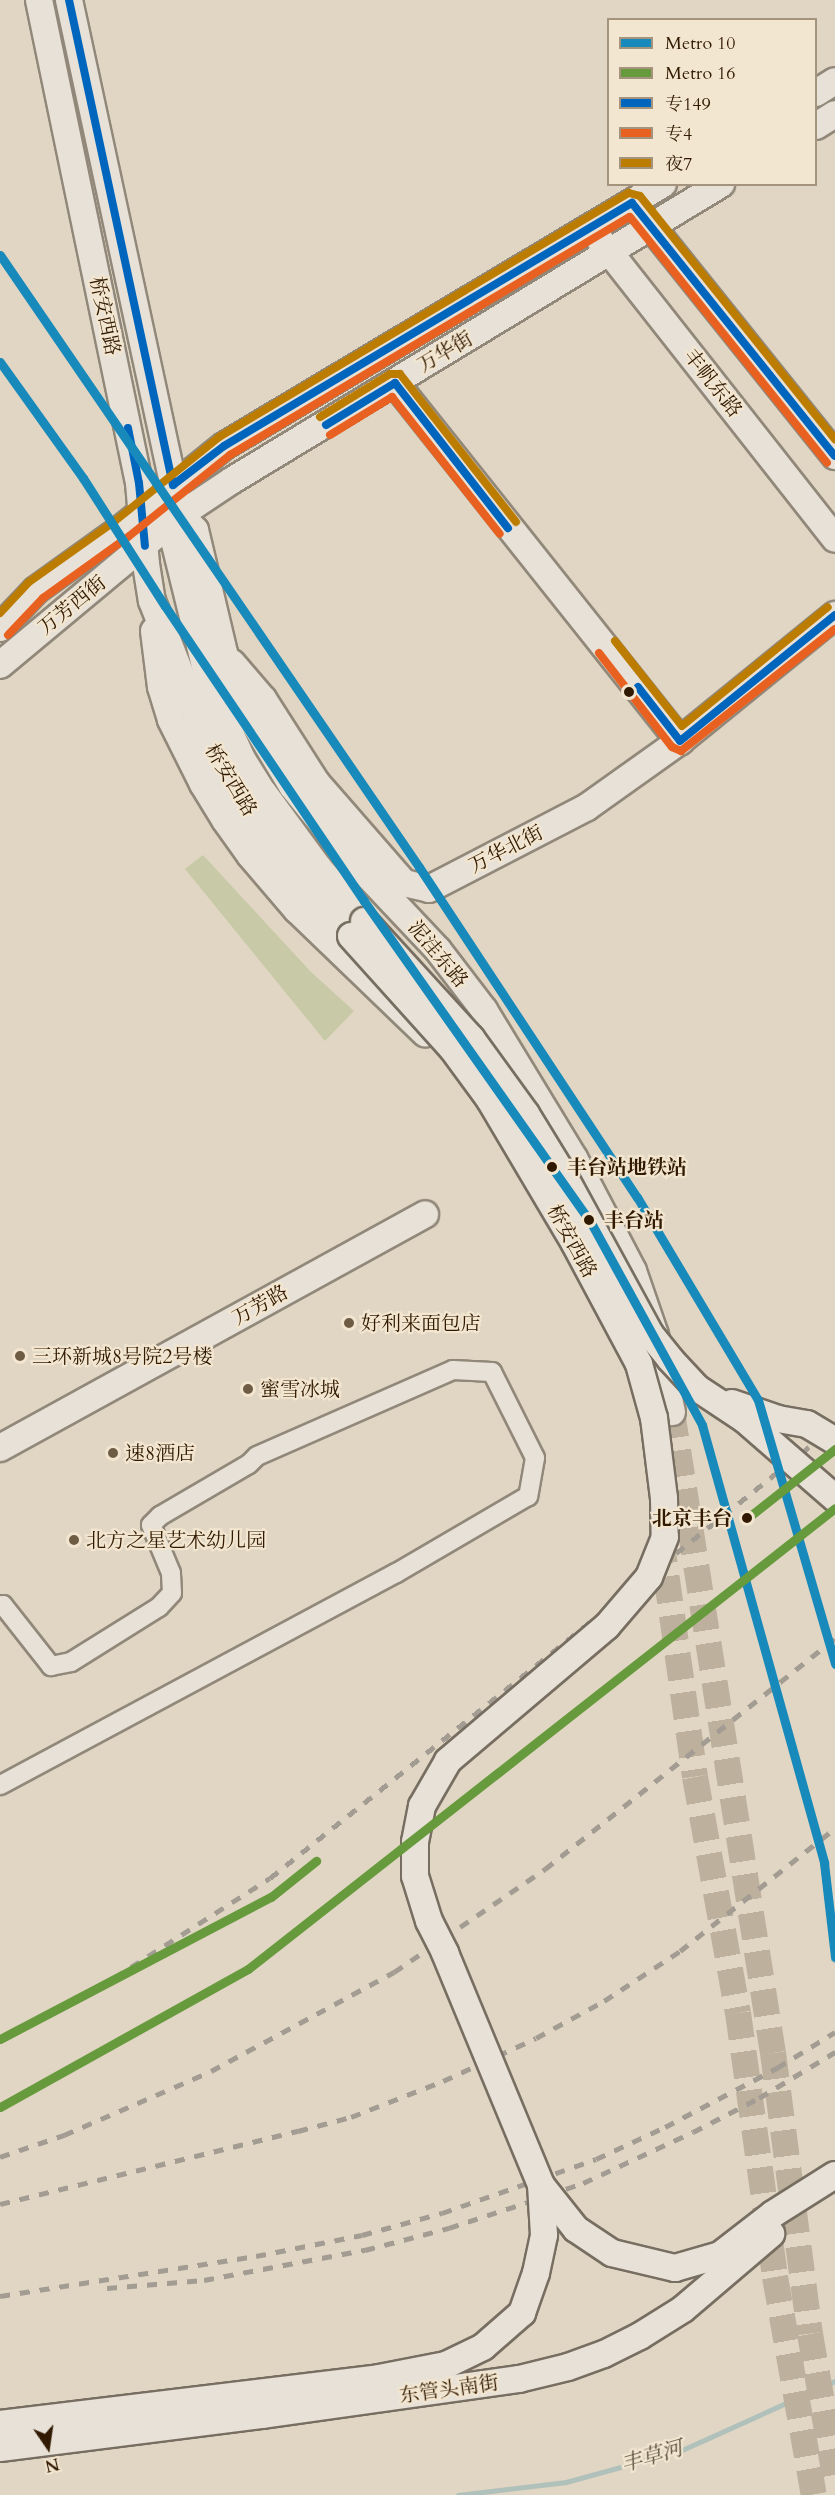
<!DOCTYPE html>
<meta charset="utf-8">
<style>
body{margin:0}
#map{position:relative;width:835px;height:2495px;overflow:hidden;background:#e0d6c3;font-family:Cardo,"Noto Serif SC",serif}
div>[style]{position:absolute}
.green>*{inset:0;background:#c8caa7}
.stream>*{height:5px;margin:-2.5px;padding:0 2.5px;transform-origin:2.5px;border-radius:2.5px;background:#b0c1bb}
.secondary-tunnel>*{height:26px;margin-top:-13px;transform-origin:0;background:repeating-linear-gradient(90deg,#bdb09c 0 26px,transparent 0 39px)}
.roads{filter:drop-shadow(2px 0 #91887a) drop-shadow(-2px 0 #91887a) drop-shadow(0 2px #91887a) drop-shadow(0 -2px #91887a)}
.street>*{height:18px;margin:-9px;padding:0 9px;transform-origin:9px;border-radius:9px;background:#e7e1d7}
.secondary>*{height:26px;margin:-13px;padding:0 13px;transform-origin:13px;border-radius:13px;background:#e7e1d7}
.rail>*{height:4.5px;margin-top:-2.25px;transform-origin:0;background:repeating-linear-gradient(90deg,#a39c93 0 10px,transparent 0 20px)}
.bridges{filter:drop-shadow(2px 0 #776e61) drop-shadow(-2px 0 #776e61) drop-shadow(0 2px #776e61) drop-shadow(0 -2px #776e61)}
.secondary-bridge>*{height:26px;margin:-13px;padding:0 13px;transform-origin:13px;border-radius:13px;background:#e7e1d7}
.bus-1>*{height:8px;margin:-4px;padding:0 4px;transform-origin:4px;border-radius:4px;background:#0065bd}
.bus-2>*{height:8px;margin:-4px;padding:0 4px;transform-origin:4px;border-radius:4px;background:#e86120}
.bus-3>*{height:8px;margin:-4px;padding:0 4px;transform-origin:4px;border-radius:4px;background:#bc7c00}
.metro-1>*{height:9px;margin:-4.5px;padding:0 4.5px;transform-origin:4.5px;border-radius:4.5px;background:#178abb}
.metro-2>*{height:9px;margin:-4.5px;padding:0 4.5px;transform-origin:4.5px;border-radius:4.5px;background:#679a3c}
.dots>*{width:16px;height:16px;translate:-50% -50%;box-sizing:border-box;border:3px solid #f3e6d0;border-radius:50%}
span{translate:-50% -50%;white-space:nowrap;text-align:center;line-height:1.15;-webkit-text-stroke:4.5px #f3e6d0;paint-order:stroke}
.street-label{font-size:20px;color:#311a01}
.stop-label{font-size:20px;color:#311a01;font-weight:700}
.left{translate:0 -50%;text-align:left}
.right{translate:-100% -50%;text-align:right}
.poi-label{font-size:20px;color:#311a01}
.water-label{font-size:21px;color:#514938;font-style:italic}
.legend{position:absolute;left:607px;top:18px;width:210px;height:168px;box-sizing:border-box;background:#f3e6d0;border:2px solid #a5947d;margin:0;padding:8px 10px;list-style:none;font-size:18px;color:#311a01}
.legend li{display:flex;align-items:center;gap:12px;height:30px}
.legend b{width:30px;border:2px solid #a5947d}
.north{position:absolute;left:18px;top:2417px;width:60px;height:60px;-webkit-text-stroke:4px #f3e6d0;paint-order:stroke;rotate:167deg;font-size:16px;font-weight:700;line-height:24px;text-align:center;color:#311a01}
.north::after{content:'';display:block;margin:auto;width:21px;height:27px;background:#311a01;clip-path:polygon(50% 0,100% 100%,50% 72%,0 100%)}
</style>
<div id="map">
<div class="green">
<i style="clip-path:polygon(203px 855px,311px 972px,354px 1011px,325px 1041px,185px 869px)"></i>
</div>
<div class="stream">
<i style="left:458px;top:2495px;width:109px;rotate:-6.9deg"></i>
<i style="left:566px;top:2482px;width:120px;rotate:-15.4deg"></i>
<i style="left:682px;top:2450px;width:168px;rotate:-24.3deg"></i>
</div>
<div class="secondary-tunnel">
<i style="left:672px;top:1412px;width:649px;rotate:81.05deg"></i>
<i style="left:773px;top:2053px;width:283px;rotate:82.5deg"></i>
<i style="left:810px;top:2334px;width:144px;rotate:80deg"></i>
<i style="left:661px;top:1538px;width:241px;rotate:81.9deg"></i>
<i style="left:695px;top:1777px;width:240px;rotate:79.7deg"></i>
<i style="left:738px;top:2013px;width:267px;rotate:82deg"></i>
<i style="left:775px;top:2277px;width:221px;rotate:79.9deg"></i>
</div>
<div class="roads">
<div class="street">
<i style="left:0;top:1606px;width:3px;rotate:-18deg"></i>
<i style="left:3px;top:1605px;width:78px;rotate:51.8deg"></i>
<i style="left:51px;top:1666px;width:20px;rotate:-11deg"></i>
<i style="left:71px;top:1662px;width:104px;rotate:-32deg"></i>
<i style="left:159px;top:1607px;width:19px;rotate:-47deg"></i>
<i style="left:172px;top:1593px;width:20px;rotate:-93deg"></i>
<i style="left:171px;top:1573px;width:52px;rotate:-112.6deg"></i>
<i style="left:151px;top:1525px;width:13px;rotate:-45deg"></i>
<i style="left:160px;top:1516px;width:103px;rotate:-30.3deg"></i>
<i style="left:249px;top:1464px;width:11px;rotate:-45deg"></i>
<i style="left:257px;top:1456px;width:214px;rotate:-23.7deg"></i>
<i style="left:453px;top:1370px;width:39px;rotate:3deg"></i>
<i style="left:492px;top:1372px;width:96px;rotate:63.4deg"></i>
<i style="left:535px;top:1458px;width:39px;rotate:100deg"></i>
<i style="left:528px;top:1496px;width:153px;rotate:149.7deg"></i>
<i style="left:396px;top:1573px;width:449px;rotate:151.8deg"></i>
</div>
<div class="secondary">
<i style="left:39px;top:0;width:493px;rotate:78.3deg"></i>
<i style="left:139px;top:483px;width:81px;rotate:85.1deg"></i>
<i style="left:146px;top:564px;width:37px;rotate:81deg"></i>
<i style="left:152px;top:601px;width:158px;rotate:68.5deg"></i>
<i style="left:210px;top:748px;width:40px;rotate:62deg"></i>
<i style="left:229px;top:783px;width:99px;rotate:54.9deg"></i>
<i style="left:286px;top:864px;width:97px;rotate:47.9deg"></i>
<i style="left:69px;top:0;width:527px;rotate:77.84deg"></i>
<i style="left:180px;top:515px;width:29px;rotate:100deg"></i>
<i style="left:175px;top:544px;width:151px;rotate:76.2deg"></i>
<i style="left:211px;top:691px;width:75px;rotate:65.5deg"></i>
<i style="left:242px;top:759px;width:39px;rotate:58deg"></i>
<i style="left:263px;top:792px;width:93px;rotate:53.7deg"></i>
<i style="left:318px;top:867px;width:71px;rotate:49.6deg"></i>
<i style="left:816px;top:93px;width:22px;rotate:-32deg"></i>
<i style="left:816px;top:126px;width:22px;rotate:-32deg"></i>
<i style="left:642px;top:215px;width:309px;rotate:51.3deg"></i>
<i style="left:600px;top:240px;width:380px;rotate:51.8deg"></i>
<i style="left:395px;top:383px;width:458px;rotate:51.5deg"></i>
<i style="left:180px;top:515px;width:21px;rotate:45deg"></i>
<i style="left:195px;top:530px;width:126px;rotate:76.7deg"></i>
<i style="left:224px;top:653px;width:47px;rotate:71.6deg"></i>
<i style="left:239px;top:698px;width:103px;rotate:58.9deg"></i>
<i style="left:292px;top:786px;width:78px;rotate:51.2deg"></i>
<i style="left:341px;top:847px;width:141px;rotate:46.7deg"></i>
<i style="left:438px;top:950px;width:76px;rotate:52.5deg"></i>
<i style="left:484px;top:1010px;width:173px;rotate:58.7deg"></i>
<i style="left:574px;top:1158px;width:127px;rotate:62.4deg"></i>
<i style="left:633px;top:1271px;width:68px;rotate:71deg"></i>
<i style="left:655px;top:1335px;width:79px;rotate:77.6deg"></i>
<i style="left:0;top:628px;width:52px;rotate:-46.5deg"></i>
<i style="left:36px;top:590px;width:105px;rotate:-35.7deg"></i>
<i style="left:121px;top:529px;width:132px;rotate:-38.9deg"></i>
<i style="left:224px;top:446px;width:511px;rotate:-30.83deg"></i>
<i style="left:154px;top:631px;width:56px;rotate:82.9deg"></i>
<i style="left:161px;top:687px;width:34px;rotate:73deg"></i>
<i style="left:171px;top:720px;width:72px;rotate:63.4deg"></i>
<i style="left:203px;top:784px;width:42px;rotate:58.6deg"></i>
<i style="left:225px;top:820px;width:43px;rotate:54.5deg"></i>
<i style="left:250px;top:855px;width:72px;rotate:49.5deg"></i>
<i style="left:297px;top:910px;width:178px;rotate:43.9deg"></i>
<i style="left:232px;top:663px;width:48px;rotate:49.3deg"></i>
<i style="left:263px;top:699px;width:98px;rotate:57.4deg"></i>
<i style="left:316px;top:782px;width:134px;rotate:48.9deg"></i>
<i style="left:404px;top:883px;width:26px;rotate:13deg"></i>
<i style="left:429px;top:889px;width:178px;rotate:-27.4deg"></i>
<i style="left:587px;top:807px;width:114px;rotate:-35.4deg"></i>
<i style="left:680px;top:741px;width:200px;rotate:-39.1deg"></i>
<i style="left:0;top:665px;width:234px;rotate:-39.8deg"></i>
<i style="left:180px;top:515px;width:61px;rotate:-33.7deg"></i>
<i style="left:231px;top:481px;width:573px;rotate:-31.22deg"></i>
<i style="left:0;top:1448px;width:485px;rotate:-28.8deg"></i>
</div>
</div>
<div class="rail">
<i style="left:0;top:2039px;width:129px;rotate:-28.2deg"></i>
<i style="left:114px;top:1978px;width:185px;rotate:-32.7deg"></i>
<i style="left:270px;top:1878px;width:724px;rotate:-38.66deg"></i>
<i style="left:0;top:2157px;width:68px;rotate:-19deg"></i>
<i style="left:64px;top:2135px;width:160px;rotate:-23.5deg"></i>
<i style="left:211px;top:2071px;width:208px;rotate:-28.4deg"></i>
<i style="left:394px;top:1972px;width:183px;rotate:-34.3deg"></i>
<i style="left:545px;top:1869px;width:371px;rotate:-38.5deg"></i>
<i style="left:0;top:2204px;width:307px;rotate:-13.8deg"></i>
<i style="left:298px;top:2131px;width:55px;rotate:-14.8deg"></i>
<i style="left:351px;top:2117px;width:99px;rotate:-21.4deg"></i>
<i style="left:443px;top:2081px;width:102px;rotate:-24.8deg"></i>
<i style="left:536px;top:2038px;width:77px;rotate:-28.6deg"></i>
<i style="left:604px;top:2001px;width:91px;rotate:-33.3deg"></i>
<i style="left:680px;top:1951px;width:198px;rotate:-38.4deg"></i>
<i style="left:107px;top:2288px;width:97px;rotate:-4.7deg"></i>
<i style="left:204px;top:2280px;width:164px;rotate:-10.6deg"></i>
<i style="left:365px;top:2250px;width:87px;rotate:-14.7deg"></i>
<i style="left:449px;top:2228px;width:83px;rotate:-18.2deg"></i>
<i style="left:528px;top:2202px;width:58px;rotate:-19.1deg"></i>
<i style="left:583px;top:2183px;width:121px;rotate:-24.9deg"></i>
<i style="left:693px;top:2132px;width:74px;rotate:-27.3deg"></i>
<i style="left:759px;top:2098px;width:89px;rotate:-31.2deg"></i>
<i style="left:0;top:2296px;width:259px;rotate:-8.9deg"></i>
<i style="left:256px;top:2256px;width:108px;rotate:-11.2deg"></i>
<i style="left:362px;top:2235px;width:83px;rotate:-15.4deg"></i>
<i style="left:442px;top:2213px;width:163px;rotate:-19.3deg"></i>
<i style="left:596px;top:2159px;width:76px;rotate:-24.9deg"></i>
<i style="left:665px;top:2127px;width:127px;rotate:-27.8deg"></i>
<i style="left:777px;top:2068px;width:68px;rotate:-31.8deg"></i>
</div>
<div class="bridges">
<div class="secondary-bridge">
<i style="left:364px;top:921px;width:159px;rotate:47.6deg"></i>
<i style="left:471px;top:1038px;width:94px;rotate:54.1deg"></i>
<i style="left:526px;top:1114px;width:73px;rotate:58.5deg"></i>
<i style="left:564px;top:1176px;width:180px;rotate:61.4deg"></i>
<i style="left:650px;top:1334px;width:32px;rotate:51deg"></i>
<i style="left:670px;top:1359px;width:40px;rotate:47deg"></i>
<i style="left:697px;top:1388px;width:56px;rotate:33.4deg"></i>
<i style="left:744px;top:1419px;width:121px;rotate:41deg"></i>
<i style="left:351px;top:936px;width:151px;rotate:48deg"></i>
<i style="left:452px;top:1048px;width:64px;rotate:53.8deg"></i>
<i style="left:490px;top:1100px;width:167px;rotate:59.4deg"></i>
<i style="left:575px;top:1244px;width:136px;rotate:61.9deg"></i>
<i style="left:639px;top:1364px;width:56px;rotate:74.5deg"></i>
<i style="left:654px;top:1418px;width:81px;rotate:82.9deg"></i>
<i style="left:664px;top:1498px;width:39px;rotate:89deg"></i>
<i style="left:665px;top:1537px;width:43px;rotate:111.8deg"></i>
<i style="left:649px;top:1577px;width:65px;rotate:130.6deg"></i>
<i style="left:607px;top:1626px;width:209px;rotate:139.7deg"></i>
<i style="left:448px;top:1761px;width:52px;rotate:120deg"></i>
<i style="left:422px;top:1806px;width:37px;rotate:101deg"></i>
<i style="left:415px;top:1842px;width:34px;rotate:90deg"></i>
<i style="left:415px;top:1876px;width:47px;rotate:72.7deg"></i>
<i style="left:429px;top:1921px;width:36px;rotate:63deg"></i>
<i style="left:445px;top:1953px;width:251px;rotate:67.5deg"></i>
<i style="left:541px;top:2185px;width:56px;rotate:51.5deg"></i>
<i style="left:576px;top:2229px;width:43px;rotate:33.7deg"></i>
<i style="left:612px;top:2253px;width:65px;rotate:13.4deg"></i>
<i style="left:675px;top:2268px;width:47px;rotate:-16.1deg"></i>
<i style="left:720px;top:2255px;width:67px;rotate:-37.7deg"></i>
<i style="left:773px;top:2214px;width:73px;rotate:-32.2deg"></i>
<i style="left:732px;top:1403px;width:49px;rotate:19.2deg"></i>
<i style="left:778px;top:1419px;width:29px;rotate:10deg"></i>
<i style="left:807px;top:1424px;width:33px;rotate:31deg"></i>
<i style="left:0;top:2424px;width:382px;rotate:-6.9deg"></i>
<i style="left:379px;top:2378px;width:68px;rotate:-11deg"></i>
<i style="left:446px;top:2365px;width:41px;rotate:-25.9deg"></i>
<i style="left:483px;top:2347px;width:52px;rotate:-41.1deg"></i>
<i style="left:522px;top:2313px;width:42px;rotate:-70.7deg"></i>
<i style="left:536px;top:2273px;width:39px;rotate:-78deg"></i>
<i style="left:544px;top:2235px;width:50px;rotate:-93.4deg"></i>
<i style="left:0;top:2448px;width:265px;rotate:-7.2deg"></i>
<i style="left:263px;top:2415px;width:259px;rotate:-8deg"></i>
<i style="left:519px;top:2379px;width:50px;rotate:-13.8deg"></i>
<i style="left:568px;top:2367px;width:38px;rotate:-20deg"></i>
<i style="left:604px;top:2354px;width:40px;rotate:-26.6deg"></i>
<i style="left:640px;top:2336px;width:51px;rotate:-32.1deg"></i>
<i style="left:683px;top:2309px;width:116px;rotate:-40.4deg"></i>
</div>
</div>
<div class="bus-1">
<i style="left:69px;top:0;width:496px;rotate:77.9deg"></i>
<i style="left:173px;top:485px;width:64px;rotate:-37.4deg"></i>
<i style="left:224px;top:446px;width:475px;rotate:-30.8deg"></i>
<i style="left:632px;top:203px;width:324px;rotate:51.3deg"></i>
<i style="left:326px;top:425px;width:81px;rotate:-31.3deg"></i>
<i style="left:395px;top:383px;width:184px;rotate:52.1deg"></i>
<i style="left:128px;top:428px;width:56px;rotate:78.7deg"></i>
<i style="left:139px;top:483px;width:63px;rotate:84.6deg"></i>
<i style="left:638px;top:687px;width:68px;rotate:52.1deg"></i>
<i style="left:680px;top:741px;width:200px;rotate:-39.1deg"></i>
</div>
<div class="bus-2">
<i style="left:330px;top:435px;width:73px;rotate:-31.5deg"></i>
<i style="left:392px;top:397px;width:174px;rotate:51.8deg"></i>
<i style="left:8px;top:635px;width:51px;rotate:-46.6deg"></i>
<i style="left:43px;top:598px;width:105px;rotate:-35.7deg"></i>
<i style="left:128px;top:537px;width:131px;rotate:-38.8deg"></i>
<i style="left:230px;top:455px;width:465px;rotate:-30.8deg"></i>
<i style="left:630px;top:217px;width:315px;rotate:51.3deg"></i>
<i style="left:599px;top:653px;width:119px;rotate:52.2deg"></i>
<i style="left:672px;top:747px;width:10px;rotate:24deg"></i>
<i style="left:681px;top:751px;width:196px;rotate:-38.4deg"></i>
</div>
<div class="bus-3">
<i style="left:320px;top:417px;width:82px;rotate:-31.6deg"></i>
<i style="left:390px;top:374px;width:10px"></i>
<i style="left:400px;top:374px;width:188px;rotate:51.9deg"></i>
<i style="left:0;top:613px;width:42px;rotate:-46.9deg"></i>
<i style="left:29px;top:582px;width:105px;rotate:-35.3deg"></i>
<i style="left:115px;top:521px;width:134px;rotate:-38.9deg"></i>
<i style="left:219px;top:437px;width:477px;rotate:-30.8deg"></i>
<i style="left:629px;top:193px;width:11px;rotate:15deg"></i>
<i style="left:640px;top:196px;width:312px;rotate:51.3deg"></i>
<i style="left:615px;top:641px;width:108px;rotate:51.8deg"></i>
<i style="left:682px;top:726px;width:188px;rotate:-39.2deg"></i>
</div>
<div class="metro-1">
<i style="left:0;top:255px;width:742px;rotate:55.6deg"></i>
<i style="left:419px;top:867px;width:396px;rotate:56.6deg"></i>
<i style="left:637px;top:1197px;width:236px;rotate:59.2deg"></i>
<i style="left:758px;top:1400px;width:275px;rotate:73.7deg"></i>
<i style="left:0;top:362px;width:143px;rotate:54.4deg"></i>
<i style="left:83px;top:478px;width:152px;rotate:57.4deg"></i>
<i style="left:165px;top:606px;width:356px;rotate:56deg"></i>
<i style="left:364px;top:901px;width:392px;rotate:54.8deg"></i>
<i style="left:590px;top:1221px;width:233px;rotate:61.2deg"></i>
<i style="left:702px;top:1425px;width:455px;rotate:74.4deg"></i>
<i style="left:824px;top:1863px;width:95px;rotate:83.3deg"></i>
</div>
<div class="metro-2">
<i style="left:745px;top:1520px;width:115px;rotate:-38.3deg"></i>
<i style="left:0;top:2039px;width:306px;rotate:-27.7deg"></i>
<i style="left:271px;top:1897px;width:58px;rotate:-38.7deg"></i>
<i style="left:0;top:2107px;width:284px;rotate:-29.1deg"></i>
<i style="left:248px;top:1969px;width:746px;rotate:-38.14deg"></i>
</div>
<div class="dots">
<i style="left:629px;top:692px;background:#311a01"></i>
<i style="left:552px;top:1167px;background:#311a01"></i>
<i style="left:589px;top:1220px;background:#311a01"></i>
<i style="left:349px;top:1323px;background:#6e5c45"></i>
<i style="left:20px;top:1356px;background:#6e5c45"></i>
<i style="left:248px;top:1389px;background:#6e5c45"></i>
<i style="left:113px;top:1453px;background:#6e5c45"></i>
<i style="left:747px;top:1518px;background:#311a01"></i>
<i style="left:74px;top:1540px;background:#6e5c45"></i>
</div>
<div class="street-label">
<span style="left:105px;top:316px;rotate:78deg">桥安西路</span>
<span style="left:445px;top:352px;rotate:-31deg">万华街</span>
<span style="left:713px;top:383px;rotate:52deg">丰帆东路</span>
<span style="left:72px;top:605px;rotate:-39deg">万芳西街</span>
<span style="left:231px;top:780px;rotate:59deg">桥安西路</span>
<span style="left:506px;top:849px;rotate:-27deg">万华北街</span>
<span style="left:438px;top:954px;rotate:50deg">泥洼东路</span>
<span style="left:572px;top:1241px;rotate:61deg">桥安西路</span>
<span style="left:260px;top:1305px;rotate:-29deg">万芳路</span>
<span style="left:449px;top:2389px;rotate:-8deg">东管头南街</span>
</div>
<div class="stop-label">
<span class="left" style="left:567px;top:1167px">丰台站地铁站</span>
<span class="left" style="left:604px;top:1220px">丰台站</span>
<span class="right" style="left:732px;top:1518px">北京丰台</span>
</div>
<div class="poi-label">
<span class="left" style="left:361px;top:1323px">好利来面包店</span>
<span class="left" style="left:32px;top:1356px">三环新城8号院2号楼</span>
<span class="left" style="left:260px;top:1389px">蜜雪冰城</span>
<span class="left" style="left:125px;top:1453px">速8酒店</span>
<span class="left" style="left:86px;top:1540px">北方之星艺术幼儿园</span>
</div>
<div class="water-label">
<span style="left:652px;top:2457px;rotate:-16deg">丰草河</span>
</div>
<ul class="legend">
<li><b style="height:8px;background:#178abb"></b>Metro 10</li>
<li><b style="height:8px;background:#679a3c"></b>Metro 16</li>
<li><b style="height:8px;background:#0065bd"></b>专149</li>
<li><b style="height:8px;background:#e86120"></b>专4</li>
<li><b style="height:8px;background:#bc7c00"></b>夜7</li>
</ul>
<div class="north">N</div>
</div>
